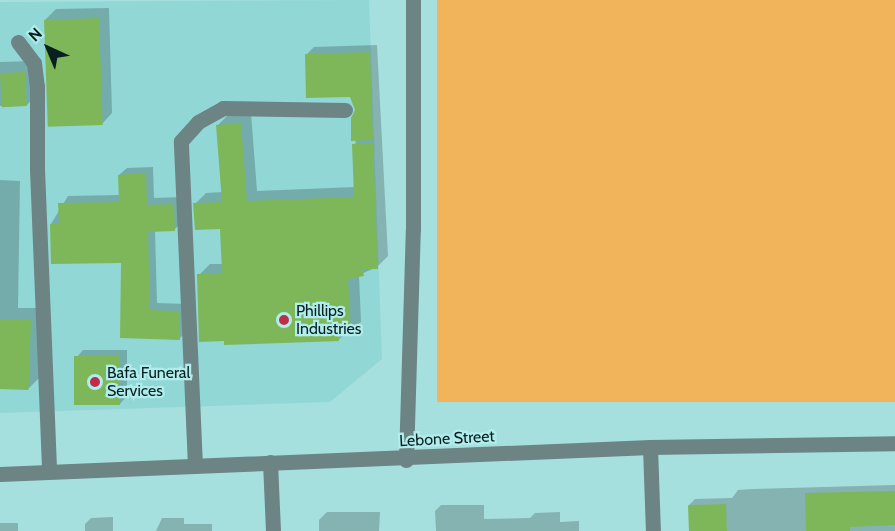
<!DOCTYPE html>
<style>
body{margin:0}
#map{position:relative;width:895px;height:531px;overflow:hidden;background:#a5e0df;font-family:Cabin,sans-serif}
div>[style]{position:absolute}
.built>*{inset:0;background:#91d7d6}
.green>*{inset:0;background:#f1b45a;transform-origin:0 0}
.shadow>*{inset:0;background:#0003;transform-origin:0 0}
.building>*{inset:0;background:#7eb75a;transform-origin:0 0}
.minor>*{height:15px;margin:-7.5px;padding:0 7.5px;transform-origin:7.5px;border-radius:7.5px;background:#6c8483}
.dots>*{width:16px;height:16px;translate:-50% -50%;box-sizing:border-box;border:3px solid #b1edec;border-radius:50%}
span{translate:-50% -50%;white-space:nowrap;text-align:center;line-height:1.15;-webkit-text-stroke:4.5px #b1edec;paint-order:stroke}
.poi-label{font-size:16px;color:#082020}
.left{translate:0 -50%;text-align:left}
.street-label{font-size:16px;color:#082020}
.north{position:absolute;left:18px;top:18px;width:60px;height:60px;-webkit-text-stroke:4px #b1edec;paint-order:stroke;rotate:316deg;font-size:16px;font-weight:700;line-height:24px;text-align:center;color:#082020}
.north::after{content:'';display:block;margin:auto;width:21px;height:27px;background:#082020;clip-path:polygon(50% 0,100% 100%,50% 72%,0 100%)}
</style>
<div id="map">
<div class="built">
<i style="clip-path:polygon(369px 0,382px 359px,330px 402px,0 413px,0 2px)"></i>
</div>
<div class="green">
<i style="left:437px;top:0;width:458px;height:402px"></i>
</div>
<div class="shadow">
<i style="clip-path:polygon(109px 8px,112px 113px,102px 124px,45px 20px,56px 9px)"></i>
<i style="clip-path:polygon(377px 45px,388px 256px,377px 267px,359px 275px,361px 322px,338px 340px,199px 275px,210px 264px,223px 264px,222px 228px,195px 204px,206px 193px,223px 192px,217px 126px,228px 115px,251px 113px,257px 191px,355px 187px,356px 110px,351px 95px,306px 55px,314px 47px)"></i>
<i style="clip-path:polygon(37px 61px,38px 93px,27px 105px,0 106px,0 62px)"></i>
<i style="clip-path:polygon(153px 167px,154px 198px,181px 197px,182px 222px,174px 230px,155px 230px,157px 303px,186px 304px,187px 331px,179px 339px,122px 336px,122px 262px,51px 224px,68px 196px,120px 195px,119px 175px,127px 168px)"></i>
<i style="clip-path:polygon(0 180px,20px 181px,18px 308px,42px 308px,41px 376px,29px 388px,0 387px)"></i>
<i style="clip-path:polygon(83px 350px,127px 350px,127px 396px,120px 404px,76px 358px)"></i>
<i style="clip-path:polygon(895px 485px,895px 531px,689px 531px,689px 505px,695px 499px,732px 498px,738px 490px,752px 489px)"></i>
<i style="clip-path:polygon(441px 505px,484px 505px,484px 519px,530px 518px,535px 513px,560px 512px,560px 522px,579px 521px,579px 531px,436px 531px,435px 511px)"></i>
<i style="clip-path:polygon(327px 512px,380px 512px,379px 531px,319px 531px,319px 520px)"></i>
<i style="clip-path:polygon(113px 517px,113px 531px,85px 531px,85px 524px,91px 518px)"></i>
<i style="clip-path:polygon(162px 518px,184px 518px,184px 524px,212px 524px,212px 531px,156px 531px)"></i>
<i style="left:18px;top:523px;width:8px;height:18px;rotate:90deg"></i>
</div>
<div class="building">
<i style="left:99px;top:18px;width:107px;height:55px;rotate:88deg"></i>
<i style="clip-path:polygon(370px 52px,373px 140px,351px 141px,351px 118px,355px 110px,350px 97px,306px 98px,305px 54px)"></i>
<i style="left:25px;top:72px;width:34px;height:25px;rotate:87deg"></i>
<i style="clip-path:polygon(241px 123px,247px 201px,354px 197px,352px 144px,373px 143px,378px 269px,362px 269px,364px 276px,348px 279px,351px 335px,339px 335px,339px 341px,224px 345px,224px 341px,199px 342px,197px 274px,222px 273px,220px 229px,195px 230px,193px 203px,222px 202px,216px 125px)"></i>
<i style="clip-path:polygon(146px 173px,147px 205px,174px 204px,175px 231px,148px 232px,150px 310px,179px 311px,180px 340px,120px 338px,121px 263px,51px 264px,50px 224px,59px 223px,58px 203px,119px 202px,118px 175px)"></i>
<i style="left:0;top:319px;width:31px;height:70px;rotate:2deg"></i>
<i style="left:120px;top:356px;width:49px;height:46px;rotate:90deg"></i>
<i style="clip-path:polygon(895px 491px,895px 525px,850px 527px,850px 531px,806px 531px,805px 493px)"></i>
<i style="left:726px;top:504px;width:27px;height:38px;rotate:88deg"></i>
</div>
<div class="minor">
<i style="left:18px;top:42px;width:26px;rotate:53deg"></i>
<i style="left:34px;top:63px;width:23px;rotate:83deg"></i>
<i style="left:37px;top:86px;width:83px;rotate:90deg"></i>
<i style="left:37px;top:169px;width:302px;rotate:87.7deg"></i>
<i style="left:650px;top:447px;width:84px;rotate:88deg"></i>
<i style="left:406px;top:460px;width:231px;rotate:-88.3deg"></i>
<i style="left:413px;top:229px;width:229px;rotate:-90deg"></i>
<i style="left:270px;top:462px;width:69px;rotate:87.5deg"></i>
<i style="left:195px;top:466px;width:325px;rotate:-92.5deg"></i>
<i style="left:181px;top:141px;width:25px;rotate:-48deg"></i>
<i style="left:198px;top:122px;width:29px;rotate:-29deg"></i>
<i style="left:223px;top:108px;width:122px;rotate:0.9deg"></i>
<i style="left:0;top:474px;width:651px;rotate:-2.38deg"></i>
<i style="left:650px;top:447px;width:245px;rotate:-0.9deg"></i>
</div>
<div class="dots">
<i style="left:284px;top:320px;background:#be2d4a"></i>
<i style="left:95px;top:382px;background:#be2d4a"></i>
</div>
<div class="poi-label">
<span class="left" style="left:296px;top:320px">Phillips<br>Industries</span>
<span class="left" style="left:107px;top:382px">Bafa Funeral<br>Services</span>
</div>
<div class="street-label">
<span style="left:447px;top:439px;rotate:-3deg">Lebone Street</span>
</div>
<div class="north">N</div>
</div>
